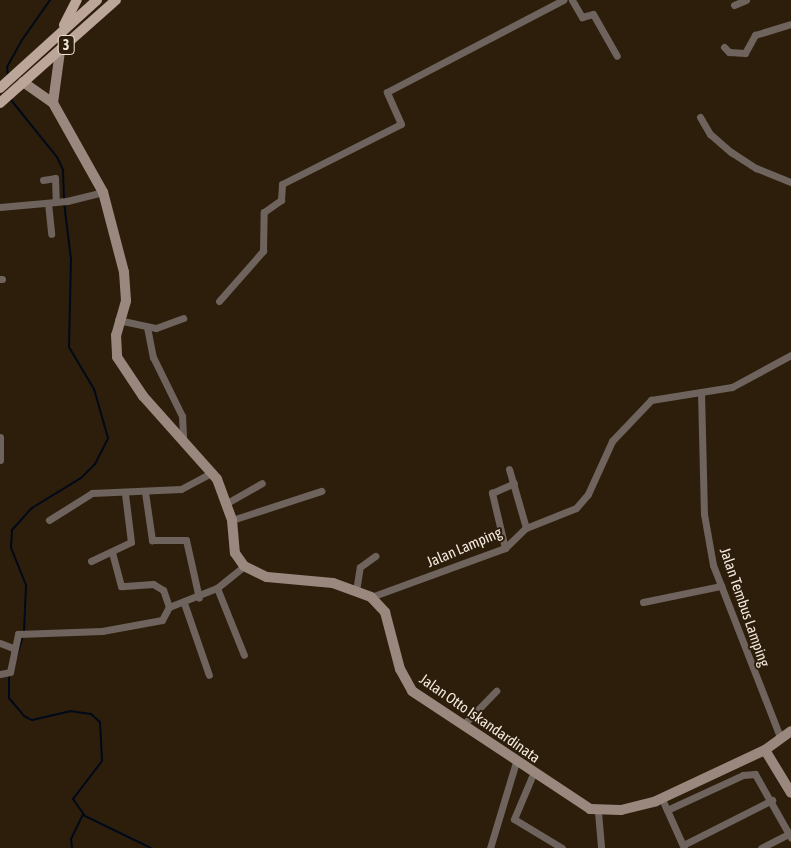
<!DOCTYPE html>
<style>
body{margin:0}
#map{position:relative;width:791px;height:848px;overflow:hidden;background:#2d1e0c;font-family:"Asap Condensed",sans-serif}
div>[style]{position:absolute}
.stream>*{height:2px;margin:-1px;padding:0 1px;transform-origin:1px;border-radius:1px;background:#000918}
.street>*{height:7px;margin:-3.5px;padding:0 3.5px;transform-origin:3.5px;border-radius:3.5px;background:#6e635d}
.secondary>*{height:10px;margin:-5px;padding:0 5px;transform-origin:5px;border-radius:5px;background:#9a887f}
.primary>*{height:10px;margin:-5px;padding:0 5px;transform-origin:5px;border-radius:5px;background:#bca599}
span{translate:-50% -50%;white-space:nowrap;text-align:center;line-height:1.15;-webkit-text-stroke:4px #2d1e0c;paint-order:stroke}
.shield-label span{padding:1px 4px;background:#2d1e0c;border:1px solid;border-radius:4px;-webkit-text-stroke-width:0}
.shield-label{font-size:14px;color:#f4e9de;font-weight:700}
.street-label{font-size:15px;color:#f4e9de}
</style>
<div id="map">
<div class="stream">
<i style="left:8px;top:76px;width:9px;rotate:-96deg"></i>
<i style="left:7px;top:67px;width:31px;rotate:-61deg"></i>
<i style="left:22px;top:40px;width:49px;rotate:-55deg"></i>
<i style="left:11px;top:100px;width:73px;rotate:51.1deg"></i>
<i style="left:57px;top:157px;width:14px;rotate:65deg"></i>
<i style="left:63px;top:170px;width:29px;rotate:88deg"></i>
<i style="left:24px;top:631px;width:46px;rotate:-87.5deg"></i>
<i style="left:26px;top:585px;width:40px;rotate:-112deg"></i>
<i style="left:11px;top:548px;width:18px;rotate:-87deg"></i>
<i style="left:12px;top:530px;width:30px;rotate:-48deg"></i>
<i style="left:32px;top:508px;width:57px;rotate:-31.5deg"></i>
<i style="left:81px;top:478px;width:20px;rotate:-45deg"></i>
<i style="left:95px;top:464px;width:29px;rotate:-63deg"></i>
<i style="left:108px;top:438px;width:51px;rotate:-105.9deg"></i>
<i style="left:94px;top:389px;width:49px;rotate:-120.8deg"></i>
<i style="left:69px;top:347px;width:88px;rotate:-88.7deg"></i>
<i style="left:71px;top:259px;width:56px;rotate:-97.1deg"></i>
<i style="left:15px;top:662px;width:28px;rotate:-73deg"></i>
<i style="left:9px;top:675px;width:23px;rotate:90deg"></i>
<i style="left:9px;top:698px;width:23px;rotate:50deg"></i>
<i style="left:24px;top:716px;width:9px;rotate:27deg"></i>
<i style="left:32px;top:720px;width:39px;rotate:-13deg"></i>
<i style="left:70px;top:711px;width:21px;rotate:8deg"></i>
<i style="left:91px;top:714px;width:12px;rotate:42deg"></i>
<i style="left:100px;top:722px;width:39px;rotate:87deg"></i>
<i style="left:102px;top:761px;width:48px;rotate:127.3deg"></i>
<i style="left:73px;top:799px;width:21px;rotate:55deg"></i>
<i style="left:85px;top:816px;width:73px;rotate:25.9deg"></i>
<i style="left:72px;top:848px;width:9px;rotate:-96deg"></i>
<i style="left:71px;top:839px;width:28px;rotate:-64deg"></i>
</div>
<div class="street">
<i style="left:572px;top:0;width:20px;rotate:60deg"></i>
<i style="left:582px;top:17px;width:11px;rotate:-15deg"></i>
<i style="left:593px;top:14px;width:48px;rotate:60.3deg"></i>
<i style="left:734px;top:5px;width:13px;rotate:-23deg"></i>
<i style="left:724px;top:47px;width:7px;rotate:45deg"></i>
<i style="left:729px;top:52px;width:16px;rotate:4deg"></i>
<i style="left:745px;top:53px;width:21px;rotate:-61deg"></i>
<i style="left:755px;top:35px;width:38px;rotate:-17deg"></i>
<i style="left:700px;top:117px;width:20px;rotate:60deg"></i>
<i style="left:710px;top:134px;width:28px;rotate:41deg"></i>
<i style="left:731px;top:152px;width:30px;rotate:33deg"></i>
<i style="left:756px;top:168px;width:38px;rotate:22deg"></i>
<i style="left:43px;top:180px;width:12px;rotate:-9deg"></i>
<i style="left:55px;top:178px;width:24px;rotate:88deg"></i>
<i style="left:48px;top:203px;width:31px;rotate:84deg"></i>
<i style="left:0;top:207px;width:67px;rotate:-5.1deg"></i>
<i style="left:67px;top:201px;width:37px;rotate:-14deg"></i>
<i style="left:0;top:279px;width:2px"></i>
<i style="left:219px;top:301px;width:67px;rotate:-48.7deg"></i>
<i style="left:263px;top:251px;width:39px;rotate:-89deg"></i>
<i style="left:264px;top:212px;width:21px;rotate:-35deg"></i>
<i style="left:281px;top:200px;width:16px;rotate:-86deg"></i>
<i style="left:282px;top:184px;width:133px;rotate:-26.8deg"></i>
<i style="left:401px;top:124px;width:35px;rotate:-114deg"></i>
<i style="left:387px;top:92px;width:199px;rotate:-27.6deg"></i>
<i style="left:118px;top:320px;width:39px;rotate:12deg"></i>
<i style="left:156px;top:328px;width:29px;rotate:-20deg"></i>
<i style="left:147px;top:327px;width:31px;rotate:79deg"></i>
<i style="left:153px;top:357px;width:66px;rotate:63.8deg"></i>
<i style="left:182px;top:416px;width:20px;rotate:87deg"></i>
<i style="left:701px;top:392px;width:122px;rotate:88.6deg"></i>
<i style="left:704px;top:514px;width:52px;rotate:80deg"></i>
<i style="left:713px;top:565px;width:185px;rotate:68.7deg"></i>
<i style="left:0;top:437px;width:23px;rotate:90deg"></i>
<i style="left:509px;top:469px;width:61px;rotate:73.9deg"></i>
<i style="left:145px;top:492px;width:49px;rotate:81.7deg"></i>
<i style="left:152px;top:540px;width:34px"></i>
<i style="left:186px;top:540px;width:59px;rotate:77.4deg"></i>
<i style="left:227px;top:503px;width:40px;rotate:-29.7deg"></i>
<i style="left:49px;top:520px;width:51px;rotate:-32.1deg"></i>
<i style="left:92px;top:493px;width:89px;rotate:-2.6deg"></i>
<i style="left:181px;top:489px;width:36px;rotate:-28deg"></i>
<i style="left:232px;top:520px;width:94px;rotate:-18deg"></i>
<i style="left:505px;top:548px;width:57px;rotate:-103.3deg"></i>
<i style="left:492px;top:493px;width:24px;rotate:-24deg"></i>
<i style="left:91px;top:561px;width:44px;rotate:-25.4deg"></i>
<i style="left:131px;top:542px;width:48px;rotate:-97.1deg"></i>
<i style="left:217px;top:588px;width:72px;rotate:68.1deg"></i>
<i style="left:356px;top:591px;width:24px;rotate:-81deg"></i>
<i style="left:360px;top:567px;width:19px;rotate:-36deg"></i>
<i style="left:371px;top:597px;width:143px;rotate:-20.1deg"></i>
<i style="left:505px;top:548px;width:29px;rotate:-44deg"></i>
<i style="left:526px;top:528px;width:54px;rotate:-21.8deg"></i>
<i style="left:576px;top:508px;width:18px;rotate:-49deg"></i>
<i style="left:588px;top:494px;width:58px;rotate:-65.6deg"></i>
<i style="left:612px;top:441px;width:57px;rotate:-46.4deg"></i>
<i style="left:651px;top:400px;width:82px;rotate:-9.1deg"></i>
<i style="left:732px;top:387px;width:67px;rotate:-28.5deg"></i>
<i style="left:643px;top:602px;width:80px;rotate:-11.6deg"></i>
<i style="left:184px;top:603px;width:76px;rotate:70.9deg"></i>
<i style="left:169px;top:607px;width:52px;rotate:-21.6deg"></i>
<i style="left:217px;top:588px;width:35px;rotate:-39deg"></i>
<i style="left:0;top:643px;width:14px;rotate:21deg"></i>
<i style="left:0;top:674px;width:10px;rotate:-11deg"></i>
<i style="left:10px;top:672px;width:39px;rotate:-78deg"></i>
<i style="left:18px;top:634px;width:84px;rotate:-2deg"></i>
<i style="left:102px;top:631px;width:61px;rotate:-10.4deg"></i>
<i style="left:162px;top:620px;width:15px;rotate:-62deg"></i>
<i style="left:169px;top:607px;width:18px;rotate:-109deg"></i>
<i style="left:163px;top:590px;width:12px;rotate:-149deg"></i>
<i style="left:153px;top:584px;width:32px;rotate:176deg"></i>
<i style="left:121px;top:586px;width:35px;rotate:-105deg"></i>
<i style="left:465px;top:723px;width:45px;rotate:-45.9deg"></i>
<i style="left:533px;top:774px;width:49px;rotate:112.9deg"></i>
<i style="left:514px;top:819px;width:56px;rotate:31.1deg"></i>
<i style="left:662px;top:799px;width:54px;rotate:65.8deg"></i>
<i style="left:667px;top:810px;width:84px;rotate:-24.7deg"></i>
<i style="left:743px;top:775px;width:12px;rotate:-5deg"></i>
<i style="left:755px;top:774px;width:73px;rotate:60.6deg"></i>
<i style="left:598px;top:812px;width:36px;rotate:85deg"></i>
<i style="left:683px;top:845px;width:100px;rotate:-26.8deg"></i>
<i style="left:490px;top:848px;width:90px;rotate:-73.2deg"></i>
<i style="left:761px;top:848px;width:31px;rotate:-27deg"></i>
</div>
<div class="secondary">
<i style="left:60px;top:51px;width:52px;rotate:97.7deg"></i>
<i style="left:53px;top:103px;width:102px;rotate:60.7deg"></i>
<i style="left:103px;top:192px;width:83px;rotate:75.3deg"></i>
<i style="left:124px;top:272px;width:29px;rotate:86deg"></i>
<i style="left:126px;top:301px;width:35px;rotate:106deg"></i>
<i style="left:116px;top:335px;width:22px;rotate:87deg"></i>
<i style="left:117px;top:357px;width:47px;rotate:56.3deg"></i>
<i style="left:143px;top:396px;width:111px;rotate:48.3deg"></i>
<i style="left:217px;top:479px;width:44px;rotate:69.9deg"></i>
<i style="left:232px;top:520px;width:33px;rotate:85deg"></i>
<i style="left:235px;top:553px;width:16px;rotate:55deg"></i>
<i style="left:244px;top:566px;width:25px;rotate:26deg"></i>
<i style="left:267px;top:577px;width:66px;rotate:5.2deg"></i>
<i style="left:333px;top:583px;width:40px;rotate:20.2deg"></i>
<i style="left:371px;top:597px;width:21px;rotate:47deg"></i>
<i style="left:385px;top:612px;width:59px;rotate:75.3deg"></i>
<i style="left:400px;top:669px;width:25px;rotate:61deg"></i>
<i style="left:412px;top:691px;width:214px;rotate:33.5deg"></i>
<i style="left:590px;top:809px;width:31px;rotate:2deg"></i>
<i style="left:621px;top:810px;width:36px;rotate:-14deg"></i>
<i style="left:656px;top:801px;width:120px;rotate:-25.1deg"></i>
<i style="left:765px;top:750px;width:50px;rotate:58.8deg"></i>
<i style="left:23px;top:82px;width:37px;rotate:35deg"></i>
<i style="left:765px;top:750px;width:32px;rotate:-36deg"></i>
</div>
<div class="primary">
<i style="left:64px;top:25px;width:28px;rotate:-63deg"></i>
<i style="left:0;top:88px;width:131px;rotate:-42.2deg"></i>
<i style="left:0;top:103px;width:155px;rotate:-41.6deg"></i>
</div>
<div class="shield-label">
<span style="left:66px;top:45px">3</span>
</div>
<div class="street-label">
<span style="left:464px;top:547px;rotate:-23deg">Jalan Lamping</span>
<span style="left:745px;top:607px;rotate:71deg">Jalan Tembus Lamping</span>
<span style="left:480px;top:718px;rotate:35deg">Jalan Otto Iskandardinata</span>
</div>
</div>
